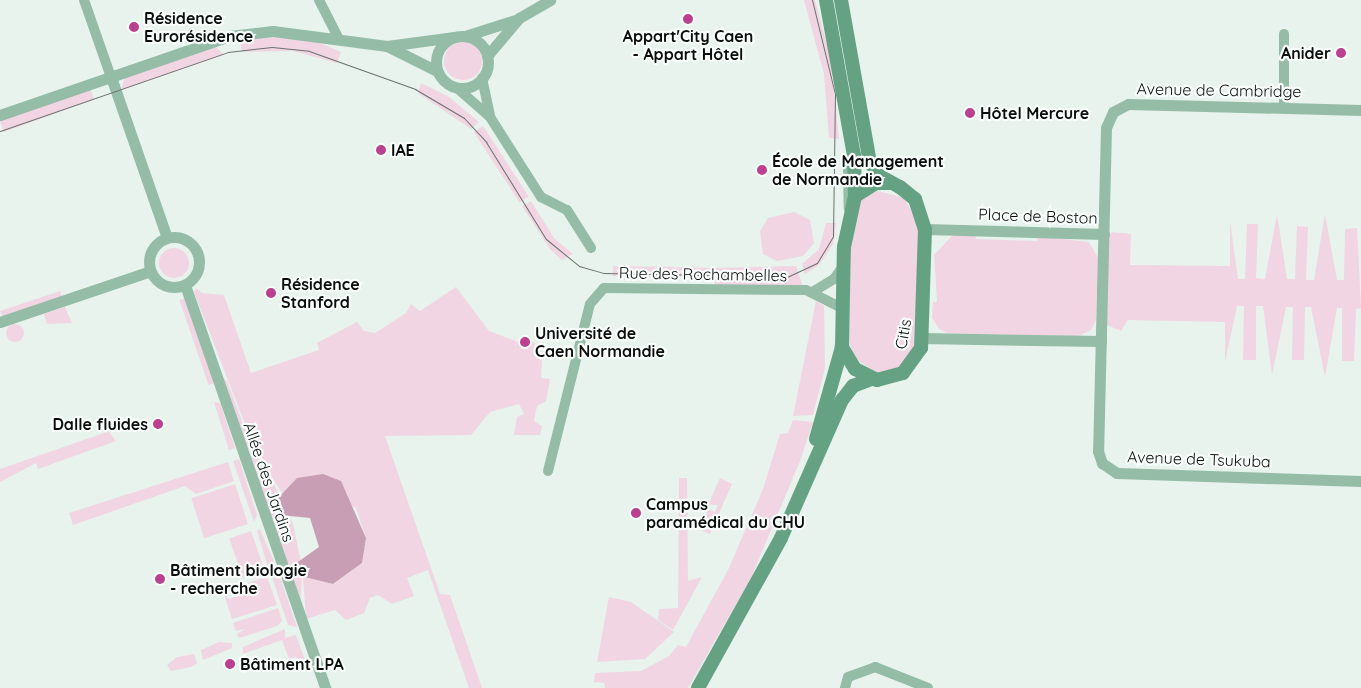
<!DOCTYPE html>
<meta charset="utf-8">
<style>
body{margin:0}
#map{position:relative;width:1361px;height:688px;overflow:hidden;background:#e7f3ec;font-family:Quicksand,sans-serif}
div>[style]{position:absolute}
.green>*{inset:0;background:#f1d5e3;transform-origin:0 0}
.round{border-radius:50%}
.water>*{inset:0;background:#c89eb5}
.minor>*{height:10px;margin:-5px;padding:0 5px;transform-origin:5px;border-radius:5px;background:#94bca7}
.tertiary>*{height:11px;margin:-5.5px;padding:0 5.5px;transform-origin:5.5px;border-radius:5.5px;background:#94bca7}
.tertiary>.ring{margin:-5.5px;padding:0;box-sizing:content-box;background:none;border:11px solid #94bca7;border-radius:50%}
.secondary>*{height:14px;margin:-7px;padding:0 7px;transform-origin:7px;border-radius:7px;background:#64a283}
.tram>*{height:1px;margin:-0.5px;padding:0 0.5px;transform-origin:0.5px;border-radius:0.5px;background:#6b726e}
.dots>*{width:14px;height:14px;translate:-50% -50%;box-sizing:border-box;border:2px solid #fafefc;border-radius:50%}
span{translate:-50% -50%;white-space:nowrap;text-align:center;line-height:1.15;-webkit-text-stroke:4.5px #fafefc;paint-order:stroke}
.poi-label{font-size:16px;color:#0a0e0c;font-weight:700}
.left{translate:0 -50%;text-align:left}
.right{translate:-100% -50%;text-align:right}
.street-label{font-size:16px;color:#0a0e0c}
</style>
<div id="map">
<div class="green">
<i style="clip-path:polygon(804px 0,815px 0,830px 56px,839px 139px,829px 138px,824px 74px)"></i>
<i style="clip-path:polygon(282px 37px,315px 41px,341px 52px,337px 63px,293px 51px,242px 52px,239px 39px)"></i>
<i class="round" style="left:444px;top:42px;width:38px;height:38px"></i>
<i style="clip-path:polygon(215px 46px,224px 55px,121px 90px,125px 77px)"></i>
<i style="clip-path:polygon(421px 83px,449px 97px,479px 122px,471px 129px,418px 93px)"></i>
<i style="left:90px;top:88px;width:12px;height:96px;rotate:70deg"></i>
<i style="left:483px;top:126px;width:84px;height:11px;rotate:57deg"></i>
<i style="clip-path:polygon(878px 191px,904px 198px,919px 224px,915px 348px,904px 365px,879px 374px,854px 358px,849px 341px,851px 247px,861px 198px)"></i>
<i style="clip-path:polygon(531px 201px,554px 238px,573px 254px,562px 260px,550px 249px,522px 206px)"></i>
<i style="clip-path:polygon(794px 212px,810px 220px,814px 243px,803px 256px,777px 261px,763px 254px,760px 231px,768px 218px)"></i>
<i style="clip-path:polygon(1277px 214px,1287px 279px,1295px 279px,1297px 226px,1308px 227px,1306px 280px,1314px 280px,1325px 214px,1337px 280px,1344px 280px,1345px 229px,1357px 228px,1361px 308px,1356px 309px,1354px 361px,1342px 361px,1342px 308px,1337px 308px,1325px 377px,1311px 307px,1305px 307px,1304px 360px,1292px 360px,1293px 307px,1286px 307px,1272px 375px,1263px 306px,1256px 306px,1256px 360px,1243px 360px,1244px 306px,1237px 306px,1225px 362px,1225px 322px,1128px 320px,1121px 331px,1107px 325px,1108px 237px,1112px 232px,1131px 234px,1130px 265px,1230px 266px,1230px 221px,1238px 279px,1245px 279px,1247px 224px,1258px 224px,1256px 278px,1265px 279px)"></i>
<i style="clip-path:polygon(826px 223px,836px 223px,833px 244px,819px 265px,805px 274px,802px 264px,819px 249px)"></i>
<i style="clip-path:polygon(975px 235px,976px 239px,1037px 241px,1038px 236px,1089px 242px,1098px 258px,1096px 320px,1091px 330px,1076px 337px,947px 333px,939px 329px,932px 318px,933px 302px,937px 302px,934px 255px,952px 236px)"></i>
<i class="round" style="left:159px;top:248px;width:30px;height:30px"></i>
<i style="left:613px;top:266px;width:97px;height:10px;rotate:1deg"></i>
<i style="clip-path:polygon(796px 266px,803px 287px,715px 286px,715px 268px)"></i>
<i style="clip-path:polygon(456px 287px,489px 331px,518px 342px,534px 342px,542px 362px,541px 378px,550px 379px,546px 401px,537px 406px,534px 421px,542px 426px,540px 435px,514px 435px,517px 417px,524px 414px,519px 404px,490px 412px,471px 435px,385px 436px,440px 594px,450px 595px,482px 688px,469px 688px,428px 570px,407px 578px,414px 596px,392px 604px,378px 595px,370px 598px,364px 613px,346px 620px,335px 610px,306px 619px,303px 577px,334px 584px,362px 563px,366px 538px,356px 508px,297px 478px,282px 493px,255px 450px,194px 292px,196px 288px,202px 293px,224px 295px,251px 373px,319px 350px,317px 343px,357px 322px,364px 331px,375px 333px,406px 313px,411px 304px,420px 311px)"></i>
<i style="clip-path:polygon(60px 291px,62px 296px,3px 317px,0 311px)"></i>
<i style="left:185px;top:298px;width:90px;height:6px;rotate:71deg"></i>
<i style="clip-path:polygon(816px 301px,824px 306px,825px 368px,813px 415px,793px 416px)"></i>
<i style="clip-path:polygon(65px 307px,72px 323px,47px 324px,44px 314px)"></i>
<i class="round" style="left:6px;top:324px;width:18px;height:18px"></i>
<i style="clip-path:polygon(221px 376px,227px 381px,252px 448px,246px 450px)"></i>
<i style="clip-path:polygon(214px 402px,220px 403px,235px 448px,229px 450px)"></i>
<i style="clip-path:polygon(793px 420px,813px 422px,800px 461px,751px 578px,688px 688px,605px 688px,604px 683px,594px 682px,595px 673px,641px 671px,669px 656px,678px 645px,686px 647px,728px 570px,763px 489px,780px 434px,788px 433px)"></i>
<i style="clip-path:polygon(106px 428px,116px 441px,38px 469px,36px 463px,0 482px,0 469px,107px 432px)"></i>
<i style="clip-path:polygon(255px 453px,280px 495px,276px 500px,281px 515px,289px 515px,293px 524px,301px 562px,296px 564px,296px 575px,302px 577px,300px 608px,248px 455px)"></i>
<i style="clip-path:polygon(239px 459px,257px 515px,254px 522px,233px 461px)"></i>
<i style="clip-path:polygon(228px 462px,234px 481px,196px 494px,185px 486px,73px 525px,69px 513px)"></i>
<i style="clip-path:polygon(679px 478px,687px 478px,688px 581px,702px 577px,673px 630px,658px 620px,659px 609px,678px 608px)"></i>
<i style="clip-path:polygon(720px 478px,732px 484px,710px 534px,700px 530px,707px 528px,707px 509px,715px 512px,718px 505px,700px 504px,702px 500px,709px 503px)"></i>
<i style="left:235px;top:484px;width:42px;height:46px;rotate:72deg"></i>
<i style="clip-path:polygon(260px 529px,275px 564px,269px 570px,257px 531px)"></i>
<i style="left:251px;top:531px;width:42px;height:23px;rotate:71deg"></i>
<i style="clip-path:polygon(267px 577px,277px 605px,232px 619px,223px 591px,228px 599px,244px 594px,241px 585px)"></i>
<i style="clip-path:polygon(272px 577px,280px 577px,297px 627px,288px 625px)"></i>
<i style="clip-path:polygon(609px 597px,631px 602px,674px 632px,645px 659px,597px 662px)"></i>
<i style="clip-path:polygon(278px 608px,282px 621px,277px 626px,239px 638px,237px 634px,245px 629px,236px 631px,233px 623px)"></i>
<i style="clip-path:polygon(285px 629px,285px 638px,296px 635px,307px 666px,300px 669px,296px 657px,289px 659px,282px 640px,243px 654px,243px 647px)"></i>
<i style="clip-path:polygon(219px 642px,232px 643px,232px 648px,203px 660px,201px 650px)"></i>
<i style="clip-path:polygon(194px 654px,197px 663px,191px 667px,171px 671px,167px 665px,177px 657px)"></i>
</div>
<div class="water">
<i style="clip-path:polygon(323px 474px,341px 481px,366px 538px,362px 563px,333px 584px,296px 575px,295px 564px,319px 547px,310px 518px,281px 515px,276px 500px,297px 478px)"></i>
</div>
<div class="minor">
<i style="left:84px;top:0;width:82px;rotate:70.7deg"></i>
<i style="left:319px;top:0;width:44px;rotate:62.9deg"></i>
<i style="left:482px;top:78px;width:40px;rotate:78deg"></i>
<i style="left:457px;top:88px;width:44px;rotate:41.3deg"></i>
<i style="left:490px;top:117px;width:95px;rotate:57.5deg"></i>
<i style="left:541px;top:197px;width:29px;rotate:27deg"></i>
<i style="left:567px;top:210px;width:45px;rotate:57.7deg"></i>
<i style="left:1284px;top:107px;width:73px;rotate:-90deg"></i>
<i style="left:848px;top:169px;width:39px;rotate:89deg"></i>
<i style="left:814px;top:291px;width:23px;rotate:-31deg"></i>
<i style="left:834px;top:279px;width:16px;rotate:-55deg"></i>
<i style="left:548px;top:471px;width:172px;rotate:-75.9deg"></i>
<i style="left:590px;top:304px;width:21px;rotate:-49deg"></i>
<i style="left:604px;top:288px;width:202px;rotate:0.6deg"></i>
<i style="left:806px;top:290px;width:40px;rotate:26.6deg"></i>
<i style="left:845px;top:688px;width:11px;rotate:-75deg"></i>
<i style="left:848px;top:677px;width:29px;rotate:-20deg"></i>
<i style="left:875px;top:667px;width:57px;rotate:21.6deg"></i>
</div>
<div class="tertiary">
<i style="left:465px;top:36px;width:52px;rotate:-17.7deg"></i>
<i class="ring" style="left:436px;top:36px;width:41px;height:41px"></i>
<i style="left:387px;top:46px;width:56px;rotate:26.6deg"></i>
<i style="left:487px;top:56px;width:50px;rotate:-49.9deg"></i>
<i style="left:519px;top:18px;width:36px;rotate:-30deg"></i>
<i style="left:111px;top:77px;width:170px;rotate:70.8deg"></i>
<i style="left:1361px;top:110px;width:233px;rotate:-178.5deg"></i>
<i style="left:1128px;top:104px;width:17px;rotate:152deg"></i>
<i style="left:1113px;top:112px;width:17px;rotate:114deg"></i>
<i style="left:1106px;top:128px;width:323px;rotate:91.4deg"></i>
<i style="left:1098px;top:451px;width:13px;rotate:72deg"></i>
<i style="left:1102px;top:463px;width:18px;rotate:34deg"></i>
<i style="left:1117px;top:473px;width:244px;rotate:1.9deg"></i>
<i style="left:0;top:115px;width:242px;rotate:-19deg"></i>
<i style="left:229px;top:36px;width:44px;rotate:-6.5deg"></i>
<i style="left:273px;top:31px;width:115px;rotate:7.5deg"></i>
<i style="left:387px;top:46px;width:68px;rotate:-7.7deg"></i>
<i style="left:925px;top:229px;width:179px;rotate:1.6deg"></i>
<i class="ring" style="left:149px;top:237px;width:39px;height:39px"></i>
<i style="left:185px;top:285px;width:427px;rotate:70.8deg"></i>
<i style="left:0;top:322px;width:159px;rotate:-18.7deg"></i>
<i style="left:922px;top:338px;width:179px;rotate:1deg"></i>
</div>
<div class="secondary">
<i style="left:826px;top:0;width:158px;rotate:79.8deg"></i>
<i style="left:854px;top:155px;width:41px;rotate:88.6deg"></i>
<i style="left:841px;top:0;width:165px;rotate:79.9deg"></i>
<i style="left:870px;top:162px;width:15px;rotate:58deg"></i>
<i style="left:878px;top:175px;width:25px;rotate:29deg"></i>
<i style="left:900px;top:187px;width:19px;rotate:39deg"></i>
<i style="left:915px;top:199px;width:32px;rotate:72deg"></i>
<i style="left:925px;top:229px;width:119px;rotate:91.9deg"></i>
<i style="left:921px;top:348px;width:31px;rotate:126deg"></i>
<i style="left:903px;top:373px;width:27px;rotate:165deg"></i>
<i style="left:877px;top:380px;width:25px;rotate:-153deg"></i>
<i style="left:855px;top:369px;width:26px;rotate:-121deg"></i>
<i style="left:842px;top:347px;width:100px;rotate:-88.9deg"></i>
<i style="left:844px;top:247px;width:52px;rotate:-77.8deg"></i>
<i style="left:855px;top:196px;width:25px;rotate:-32deg"></i>
<i style="left:876px;top:183px;width:14px"></i>
<i style="left:816px;top:439px;width:96px;rotate:-74.2deg"></i>
<i style="left:698px;top:688px;width:171px;rotate:-61deg"></i>
<i style="left:781px;top:538px;width:151px;rotate:-66.2deg"></i>
<i style="left:842px;top:400px;width:18px;rotate:-52deg"></i>
<i style="left:853px;top:386px;width:19px;rotate:-21deg"></i>
</div>
<div class="tram">
<i style="left:0;top:131px;width:241px;rotate:-19.1deg"></i>
<i style="left:228px;top:52px;width:44px;rotate:-6.5deg"></i>
<i style="left:272px;top:47px;width:37px;rotate:6deg"></i>
<i style="left:309px;top:51px;width:113px;rotate:19.7deg"></i>
<i style="left:415px;top:89px;width:57px;rotate:30.6deg"></i>
<i style="left:464px;top:118px;width:33px;rotate:47deg"></i>
<i style="left:486px;top:142px;width:114px;rotate:58.3deg"></i>
<i style="left:546px;top:239px;width:43px;rotate:39.3deg"></i>
<i style="left:579px;top:266px;width:25px;rotate:16deg"></i>
<i style="left:603px;top:273px;width:184px;rotate:1.2deg"></i>
<i style="left:787px;top:277px;width:33px;rotate:-25deg"></i>
<i style="left:817px;top:263px;width:31px;rotate:-59deg"></i>
<i style="left:833px;top:236px;width:142px;rotate:-89.2deg"></i>
<i style="left:835px;top:94px;width:97px;rotate:-103.7deg"></i>
</div>
<div class="dots">
<i style="left:688px;top:19px;background:#bd4090"></i>
<i style="left:134px;top:27px;background:#bd4090"></i>
<i style="left:1341px;top:53px;background:#bd4090"></i>
<i style="left:970px;top:113px;background:#bd4090"></i>
<i style="left:381px;top:150px;background:#bd4090"></i>
<i style="left:762px;top:170px;background:#bd4090"></i>
<i style="left:271px;top:293px;background:#bd4090"></i>
<i style="left:525px;top:342px;background:#bd4090"></i>
<i style="left:158px;top:424px;background:#bd4090"></i>
<i style="left:636px;top:513px;background:#bd4090"></i>
<i style="left:160px;top:579px;background:#bd4090"></i>
<i style="left:230px;top:664px;background:#bd4090"></i>
</div>
<div class="poi-label">
<span class="left" style="left:144px;top:27px">Résidence<br>Eurorésidence</span>
<span style="left:688px;top:45px">Appart'City Caen<br>- Appart Hôtel</span>
<span class="right" style="left:1331px;top:53px">Anider</span>
<span class="left" style="left:980px;top:113px">Hôtel Mercure</span>
<span class="left" style="left:391px;top:150px">IAE</span>
<span class="left" style="left:772px;top:170px">École de Management<br>de Normandie</span>
<span class="left" style="left:281px;top:293px">Résidence<br>Stanford</span>
<span class="left" style="left:535px;top:342px">Université de<br>Caen Normandie</span>
<span class="right" style="left:148px;top:424px">Dalle fluides</span>
<span class="left" style="left:646px;top:513px">Campus<br>paramédical du CHU</span>
<span class="left" style="left:170px;top:579px">Bâtiment biologie<br>- recherche</span>
<span class="left" style="left:240px;top:664px">Bâtiment LPA</span>
</div>
<div class="street-label">
<span style="left:1219px;top:90px;rotate:1deg">Avenue de Cambridge</span>
<span style="left:1038px;top:216px;rotate:2deg">Place de Boston</span>
<span style="left:703px;top:274px;rotate:1deg">Rue des Rochambelles</span>
<span style="left:903px;top:334px;rotate:-80deg">Citis</span>
<span style="left:1199px;top:459px;rotate:2deg">Avenue de Tsukuba</span>
<span style="left:269px;top:482px;rotate:71deg">Allée des Jardins</span>
</div>
</div>
